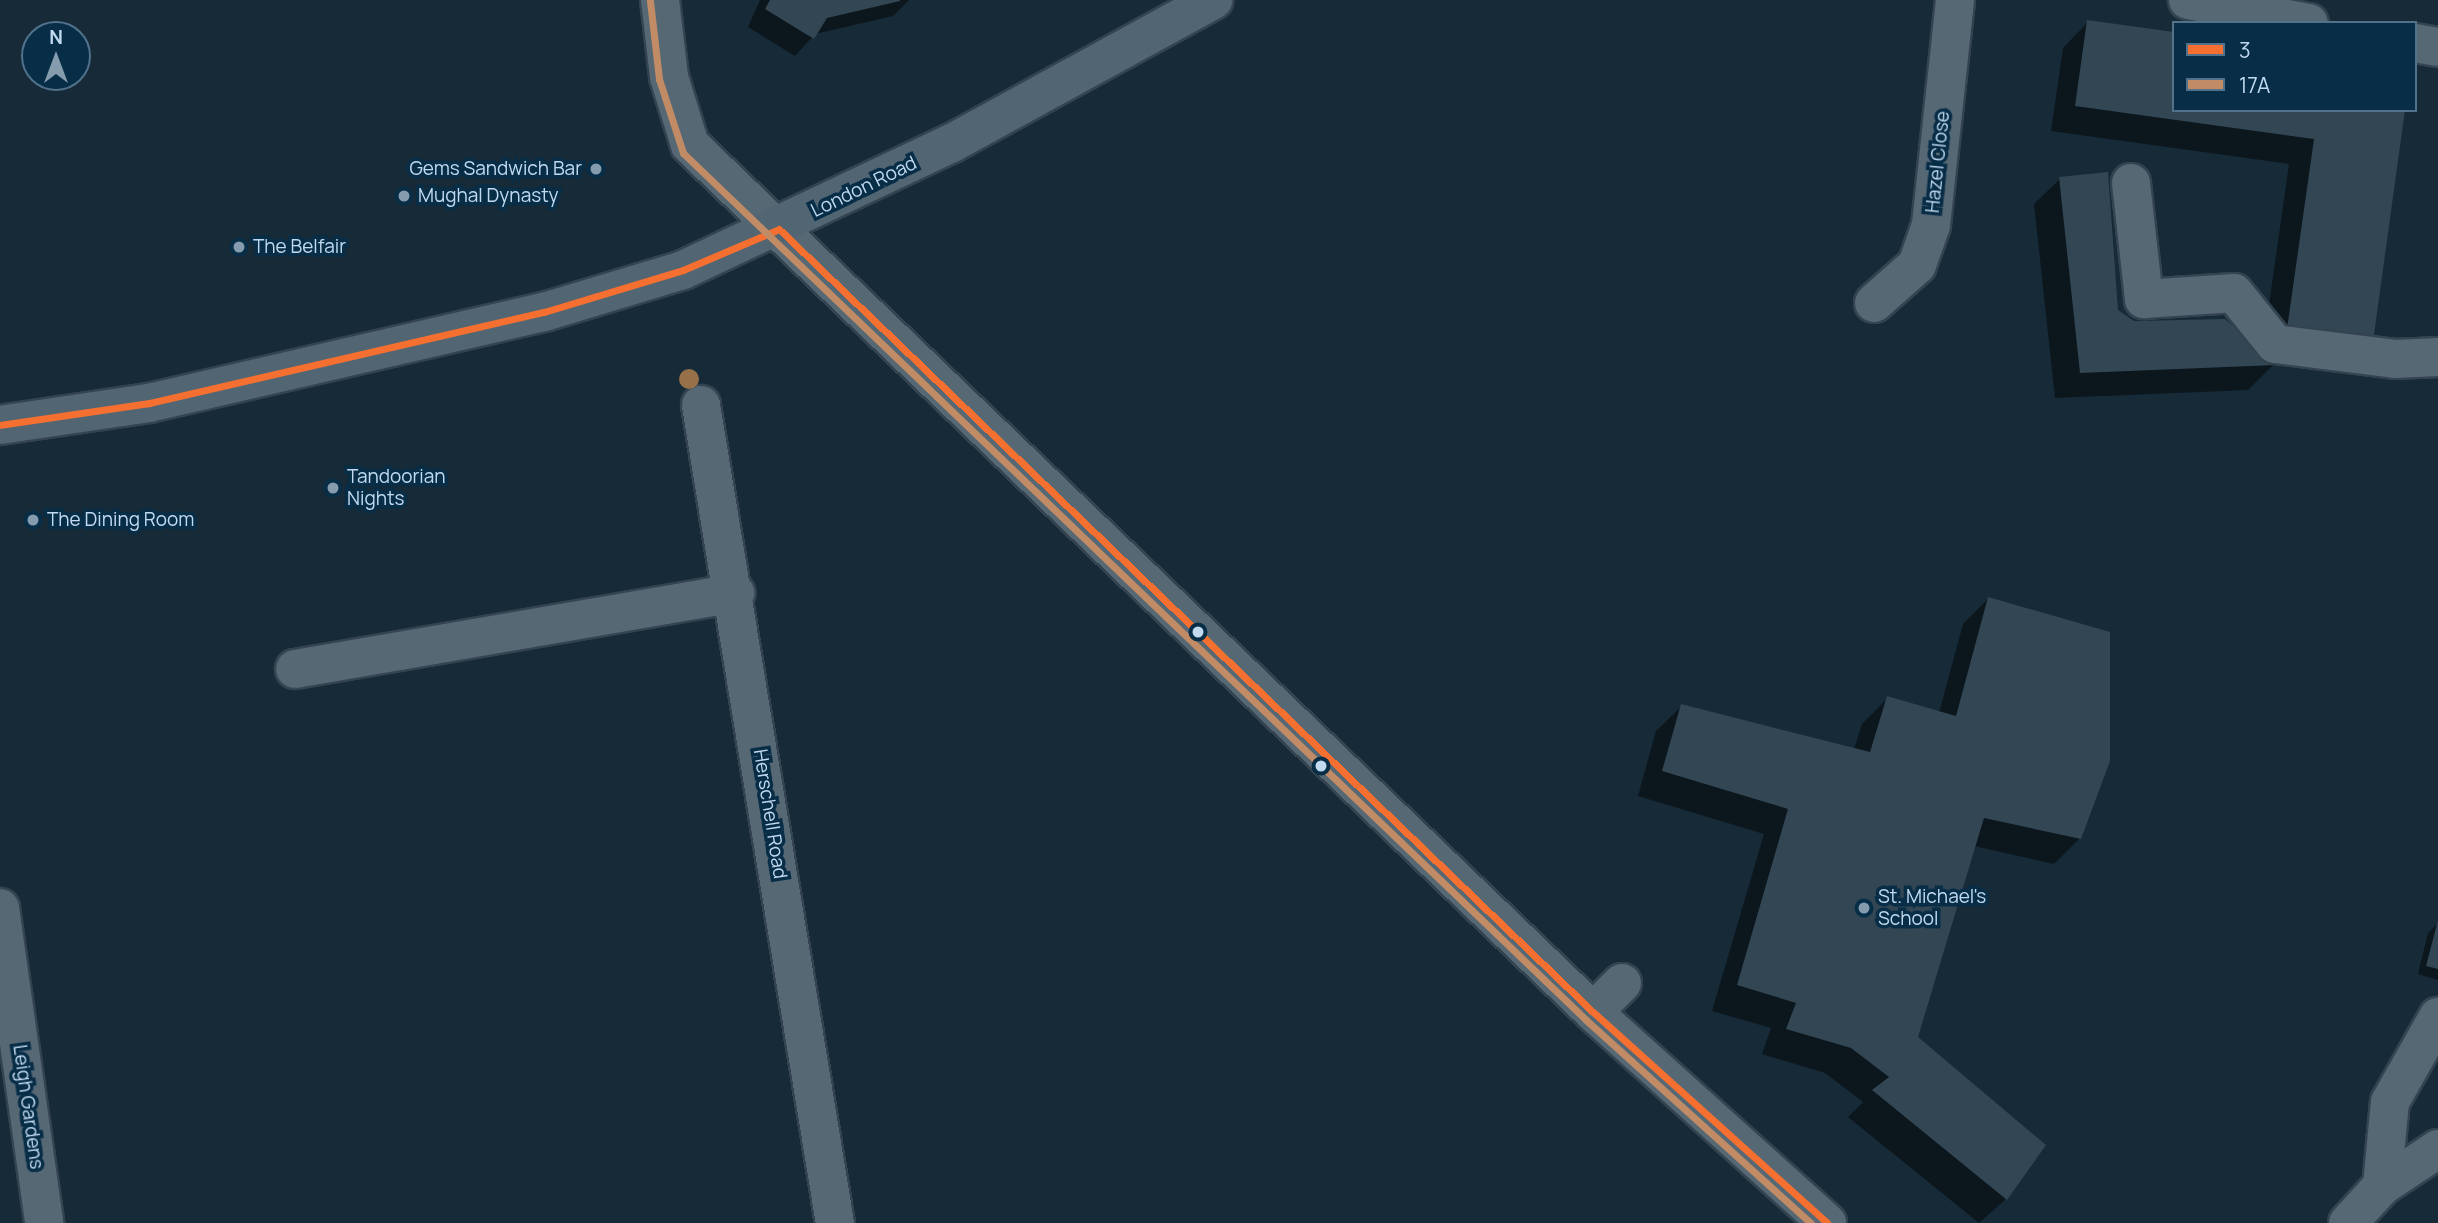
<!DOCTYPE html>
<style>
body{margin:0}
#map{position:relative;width:2438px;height:1223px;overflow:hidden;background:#162a38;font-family:Manrope,sans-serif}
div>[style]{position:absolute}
.shadow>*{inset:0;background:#0007}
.building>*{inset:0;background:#324654}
.roads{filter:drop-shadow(2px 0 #334450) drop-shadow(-2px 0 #334450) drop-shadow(0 2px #334450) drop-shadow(0 -2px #334450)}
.minor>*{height:38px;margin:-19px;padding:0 19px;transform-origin:19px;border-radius:19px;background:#576875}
.major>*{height:38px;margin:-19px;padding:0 19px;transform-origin:19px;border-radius:19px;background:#526572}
.bus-1>*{height:7px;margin:-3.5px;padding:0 3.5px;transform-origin:3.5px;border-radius:3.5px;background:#f46f30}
.bus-2>*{height:7px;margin:-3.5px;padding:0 3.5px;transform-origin:3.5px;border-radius:3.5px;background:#c18c65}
.trees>*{width:20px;height:20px;margin:-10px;border-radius:50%;background:#967049}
.dots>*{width:19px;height:19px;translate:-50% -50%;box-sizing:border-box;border:4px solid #072d47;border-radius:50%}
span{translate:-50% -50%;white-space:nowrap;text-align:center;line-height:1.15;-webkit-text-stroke:7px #072d47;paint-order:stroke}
.street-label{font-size:19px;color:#c1daef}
.poi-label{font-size:19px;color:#c1daef}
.right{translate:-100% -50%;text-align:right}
.left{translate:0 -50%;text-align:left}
.legend{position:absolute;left:2172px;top:21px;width:245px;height:91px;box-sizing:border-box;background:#072d47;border:2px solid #51728a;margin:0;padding:9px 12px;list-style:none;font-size:21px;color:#c1daef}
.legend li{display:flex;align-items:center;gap:14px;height:35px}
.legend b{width:35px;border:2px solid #51728a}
.north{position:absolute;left:21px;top:21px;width:70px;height:70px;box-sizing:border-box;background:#072d47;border:2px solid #51728a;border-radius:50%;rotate:0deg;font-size:19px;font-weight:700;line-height:28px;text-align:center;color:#c1daef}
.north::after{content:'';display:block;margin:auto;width:24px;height:32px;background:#859caf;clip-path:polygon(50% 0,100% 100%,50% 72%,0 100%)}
</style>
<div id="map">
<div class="shadow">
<i style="clip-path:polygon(760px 0,909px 0,893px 16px,815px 34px,795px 56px,748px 27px)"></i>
<i style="clip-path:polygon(2088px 22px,2174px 110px,2404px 111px,2371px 341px,2262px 354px,2289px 164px,2051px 131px,2063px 48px)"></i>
<i style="clip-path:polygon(2060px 179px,2117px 310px,2134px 323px,2273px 365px,2248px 390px,2055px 398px,2034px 204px)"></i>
<i style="clip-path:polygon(1988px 599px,2080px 838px,2054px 864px,1974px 846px,1916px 1037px,2006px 1199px,1979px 1223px,1848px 1117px,1863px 1102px,1825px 1073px,1762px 1054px,1771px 1028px,1712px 1011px,1764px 834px,1638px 796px,1656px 731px,1682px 706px,1854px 749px,1862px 724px,1888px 698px,1939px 713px,1963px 624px)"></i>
<i style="clip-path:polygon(2437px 924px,2438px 924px,2438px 980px,2418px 974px,2428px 933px)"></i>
</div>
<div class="building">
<i style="clip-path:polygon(770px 0,900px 0,900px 1px,827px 18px,814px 39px,765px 9px)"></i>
<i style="clip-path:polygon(2087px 20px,2174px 32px,2174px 110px,2405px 110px,2373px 342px,2287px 329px,2314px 139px,2075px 106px)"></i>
<i style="clip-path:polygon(2108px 172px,2118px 310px,2134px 321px,2225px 319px,2276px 365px,2080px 373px,2059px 177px)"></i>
<i style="clip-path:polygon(1988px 597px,2110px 632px,2110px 761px,2081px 839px,1984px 818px,1918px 1037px,2046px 1145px,2007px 1200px,1872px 1090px,1889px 1077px,1851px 1048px,1786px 1029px,1796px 1003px,1737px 985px,1788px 809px,1662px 771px,1681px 704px,1870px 752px,1887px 696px,1956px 716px)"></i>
<i style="clip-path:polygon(2438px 920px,2438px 969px,2426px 966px)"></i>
</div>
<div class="roads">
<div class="minor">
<i style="left:660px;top:0;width:78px;rotate:83.3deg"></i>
<i style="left:669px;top:77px;width:71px;rotate:72.8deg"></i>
<i style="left:690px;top:145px;width:1252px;rotate:43.83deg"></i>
<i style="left:1593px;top:1012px;width:315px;rotate:42deg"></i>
<i style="left:2188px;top:0;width:123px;rotate:10.8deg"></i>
<i style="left:2415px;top:43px;width:23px;rotate:10deg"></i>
<i style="left:2131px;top:183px;width:117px;rotate:83.6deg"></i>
<i style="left:2144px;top:299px;width:90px;rotate:-3.8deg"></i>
<i style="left:2234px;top:293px;width:65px;rotate:51.2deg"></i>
<i style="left:2275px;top:344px;width:121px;rotate:7.1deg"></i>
<i style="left:2395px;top:359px;width:43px;rotate:-2.7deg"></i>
<i style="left:1874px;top:303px;width:57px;rotate:-41.5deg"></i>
<i style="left:1917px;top:265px;width:42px;rotate:-70.7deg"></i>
<i style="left:1931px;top:225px;width:226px;rotate:-83.9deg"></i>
<i style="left:701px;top:405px;width:829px;rotate:80.7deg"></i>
<i style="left:295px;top:669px;width:447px;rotate:-9.8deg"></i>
<i style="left:0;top:908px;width:318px;rotate:82deg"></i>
<i style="left:1593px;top:1012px;width:41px;rotate:-45deg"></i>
<i style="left:2382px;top:1186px;width:84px;rotate:-84.6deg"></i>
<i style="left:2390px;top:1102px;width:98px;rotate:-60.5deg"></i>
<i style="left:2348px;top:1223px;width:50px;rotate:-47.4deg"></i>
<i style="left:2382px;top:1186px;width:67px;rotate:-33.5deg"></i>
</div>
<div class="major">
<i style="left:0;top:425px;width:151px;rotate:-8.4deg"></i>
<i style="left:149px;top:403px;width:405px;rotate:-13deg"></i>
<i style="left:544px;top:312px;width:145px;rotate:-16.8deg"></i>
<i style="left:683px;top:270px;width:297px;rotate:-25.3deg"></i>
<i style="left:952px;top:143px;width:298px;rotate:-28.7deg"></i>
</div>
</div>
<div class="bus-1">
<i style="left:779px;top:229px;width:1129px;rotate:43.89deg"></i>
<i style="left:1593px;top:1012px;width:315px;rotate:42deg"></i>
<i style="left:0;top:425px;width:151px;rotate:-8.4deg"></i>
<i style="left:149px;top:403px;width:405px;rotate:-13deg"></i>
<i style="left:544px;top:312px;width:145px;rotate:-16.8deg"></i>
<i style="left:683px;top:270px;width:104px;rotate:-23.1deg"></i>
</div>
<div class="bus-2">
<i style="left:650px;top:1px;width:79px;rotate:83.4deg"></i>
<i style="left:659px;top:79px;width:78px;rotate:72deg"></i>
<i style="left:683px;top:153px;width:1252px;rotate:43.83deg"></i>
<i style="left:1586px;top:1020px;width:303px;rotate:42.1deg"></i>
</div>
<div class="trees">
<i style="left:689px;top:379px"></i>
</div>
<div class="dots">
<i style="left:596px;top:169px;background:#859caf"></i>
<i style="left:404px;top:196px;background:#859caf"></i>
<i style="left:239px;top:247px;background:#859caf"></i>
<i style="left:333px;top:488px;background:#859caf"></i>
<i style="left:33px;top:520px;background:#859caf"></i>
<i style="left:1198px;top:632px;background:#c1daef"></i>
<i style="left:1321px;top:766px;background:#c1daef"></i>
<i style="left:1864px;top:908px;background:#859caf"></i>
</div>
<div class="street-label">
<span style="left:1938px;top:162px;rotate:-84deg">Hazel Close</span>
<span style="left:864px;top:187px;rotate:-26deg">London Road</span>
<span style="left:770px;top:814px;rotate:81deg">Herschell Road</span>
<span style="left:28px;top:1107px;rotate:82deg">Leigh Gardens</span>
</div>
<div class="poi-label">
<span class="right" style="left:582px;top:169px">Gems Sandwich Bar</span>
<span class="left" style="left:418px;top:196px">Mughal Dynasty</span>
<span class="left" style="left:253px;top:247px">The Belfair</span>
<span class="left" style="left:347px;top:488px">Tandoorian<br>Nights</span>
<span class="left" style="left:47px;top:520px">The Dining Room</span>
<span class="left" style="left:1878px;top:908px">St. Michael's<br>School</span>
</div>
<ul class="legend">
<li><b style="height:9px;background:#f46f30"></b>3</li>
<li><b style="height:9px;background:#c18c65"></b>17A</li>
</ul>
<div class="north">N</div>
</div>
